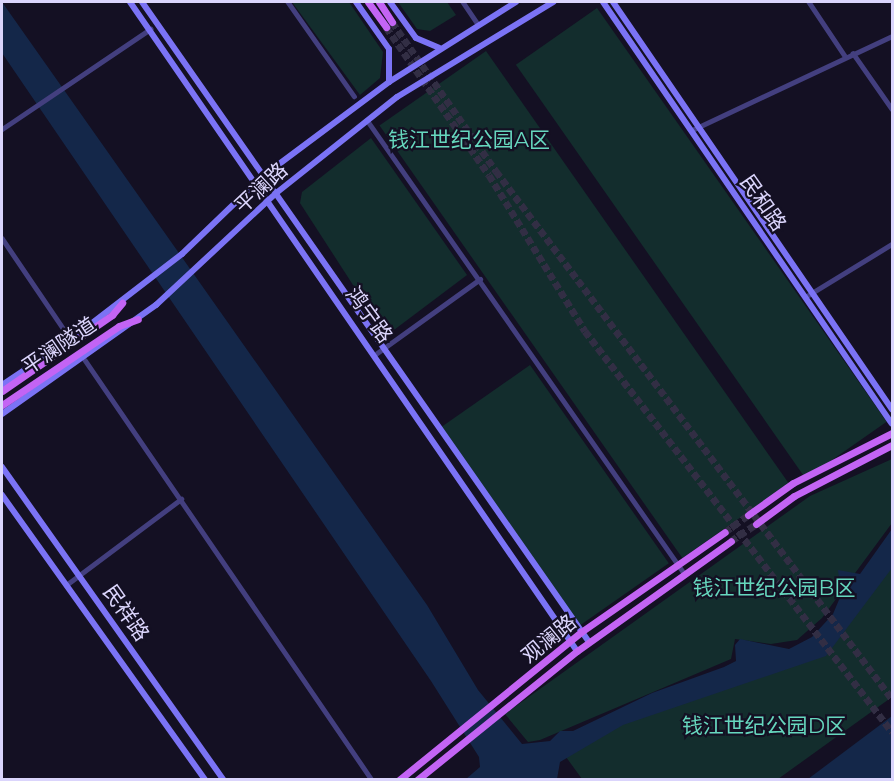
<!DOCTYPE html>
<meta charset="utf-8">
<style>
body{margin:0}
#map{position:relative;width:894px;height:781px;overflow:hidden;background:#141023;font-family:Montserrat,"Noto Sans SC",sans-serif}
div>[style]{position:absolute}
.green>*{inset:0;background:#132d2d;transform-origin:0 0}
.water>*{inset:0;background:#142749}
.primary-tunnel>*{height:7px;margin-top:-3.5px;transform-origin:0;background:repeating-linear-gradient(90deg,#322e44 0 7px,transparent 0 10.5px)}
.minor>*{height:4.5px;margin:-2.25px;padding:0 2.25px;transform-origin:2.25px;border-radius:2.25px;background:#433f7f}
.tertiary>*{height:5px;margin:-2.5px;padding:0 2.5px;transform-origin:2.5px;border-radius:2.5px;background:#433f7f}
.secondary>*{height:6px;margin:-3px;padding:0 3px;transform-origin:3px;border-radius:3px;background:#7b73f5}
.primary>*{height:7px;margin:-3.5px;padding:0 3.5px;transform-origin:3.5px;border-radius:3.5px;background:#c364f4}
span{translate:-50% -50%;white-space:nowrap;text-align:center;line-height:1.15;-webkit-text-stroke:4.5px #141023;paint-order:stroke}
.park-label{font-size:21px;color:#66d7be}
.street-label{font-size:21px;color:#dbd5fc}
.frame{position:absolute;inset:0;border:3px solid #dbd5fc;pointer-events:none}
</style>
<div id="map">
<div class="green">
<i style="clip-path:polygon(292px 2px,349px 2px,383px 52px,380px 78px,360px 95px)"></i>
<i style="clip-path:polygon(398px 2px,447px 2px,456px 15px,430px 31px,417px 29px)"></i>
<i style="left:597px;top:8px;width:505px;height:99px;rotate:55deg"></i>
<i style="left:486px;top:51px;width:528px;height:130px;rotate:55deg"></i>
<i style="clip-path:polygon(371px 138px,467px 275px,386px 336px,300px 203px,302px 192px)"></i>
<i style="left:530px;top:365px;width:242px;height:110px;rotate:55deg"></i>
<i style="clip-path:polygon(892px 459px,892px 523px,822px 618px,797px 640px,771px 644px,735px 639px,731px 659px,540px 740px,528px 742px,505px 714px,810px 496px)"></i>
<i style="clip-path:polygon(892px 551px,892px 697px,778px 779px,582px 779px,558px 746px,829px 642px)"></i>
</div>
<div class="water">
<i style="clip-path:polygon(2px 2px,427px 605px,478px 690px,522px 744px,550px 741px,560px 731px,573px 731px,652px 693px,724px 667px,736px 661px,735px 645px,740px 639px,789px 649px,812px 637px,833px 614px,841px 595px,838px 570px,860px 574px,892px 529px,892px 568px,826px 656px,623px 725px,560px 762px,557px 779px,466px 779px,480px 767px,479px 757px,431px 681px,2px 53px)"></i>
<i style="clip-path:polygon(892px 716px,892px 779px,808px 779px)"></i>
</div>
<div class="primary-tunnel">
<i style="left:392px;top:22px;width:182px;rotate:55.1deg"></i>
<i style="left:496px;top:171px;width:660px;rotate:53.13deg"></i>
<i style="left:386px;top:27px;width:180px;rotate:55.2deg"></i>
<i style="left:489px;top:175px;width:183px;rotate:58.4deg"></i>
<i style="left:585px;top:331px;width:505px;rotate:52.56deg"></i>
<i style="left:725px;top:532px;width:29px;rotate:-36deg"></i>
<i style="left:731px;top:541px;width:30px;rotate:-34deg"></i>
</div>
<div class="minor">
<i style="left:288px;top:2px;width:115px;rotate:54.9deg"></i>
<i style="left:463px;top:2px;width:27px;rotate:56deg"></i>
<i style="left:809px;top:2px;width:65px;rotate:56.3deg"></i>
<i style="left:853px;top:53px;width:68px;rotate:55.1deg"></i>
<i style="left:367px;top:120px;width:553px;rotate:55.02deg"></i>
<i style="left:2px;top:129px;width:179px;rotate:-34deg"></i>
<i style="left:2px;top:238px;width:123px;rotate:55.9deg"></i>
<i style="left:807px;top:296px;width:100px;rotate:-31.5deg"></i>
<i style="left:85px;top:360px;width:509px;rotate:55.65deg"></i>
</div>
<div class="tertiary">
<i style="left:692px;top:130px;width:221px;rotate:-25.2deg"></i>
<i style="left:377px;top:353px;width:127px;rotate:-35.7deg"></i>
<i style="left:66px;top:585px;width:144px;rotate:-36.8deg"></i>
</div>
<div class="secondary">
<i style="left:130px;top:2px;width:788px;rotate:55.44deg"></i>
<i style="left:142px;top:2px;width:781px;rotate:55.07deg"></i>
<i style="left:356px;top:2px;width:57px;rotate:54.9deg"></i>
<i style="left:389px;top:49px;width:33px;rotate:90deg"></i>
<i style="left:390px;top:2px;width:44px;rotate:54.2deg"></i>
<i style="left:416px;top:38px;width:25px;rotate:23deg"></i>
<i style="left:603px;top:2px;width:511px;rotate:55.6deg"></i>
<i style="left:613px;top:2px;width:494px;rotate:55.6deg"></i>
<i style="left:78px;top:334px;width:131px;rotate:-37.6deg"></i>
<i style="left:182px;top:254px;width:112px;rotate:-43.9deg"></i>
<i style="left:263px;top:176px;width:157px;rotate:-36.7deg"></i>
<i style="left:389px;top:82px;width:150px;rotate:-32.2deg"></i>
<i style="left:2px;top:385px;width:76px;rotate:-33.7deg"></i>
<i style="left:2px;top:414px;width:189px;rotate:-35.3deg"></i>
<i style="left:156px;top:305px;width:163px;rotate:-43deg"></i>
<i style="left:275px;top:194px;width:156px;rotate:-38.5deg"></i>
<i style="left:397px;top:97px;width:183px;rotate:-31.3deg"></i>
<i style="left:2px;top:467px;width:384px;rotate:54.7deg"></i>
<i style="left:2px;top:495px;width:350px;rotate:54.5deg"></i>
</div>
<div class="primary">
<i style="left:368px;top:2px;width:31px;rotate:54deg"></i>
<i style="left:379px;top:2px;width:24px;rotate:57deg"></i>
<i style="left:2px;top:391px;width:134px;rotate:-34.6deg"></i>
<i style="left:112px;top:315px;width:16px;rotate:-50deg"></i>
<i style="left:2px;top:405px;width:141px;rotate:-34deg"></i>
<i style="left:119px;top:326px;width:20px;rotate:-20deg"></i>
<i style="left:748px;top:515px;width:55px;rotate:-35.4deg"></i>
<i style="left:793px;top:483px;width:111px;rotate:-26.8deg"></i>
<i style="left:756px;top:524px;width:47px;rotate:-36.4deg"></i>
<i style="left:794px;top:496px;width:110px;rotate:-27.5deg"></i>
<i style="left:399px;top:780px;width:235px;rotate:-39.1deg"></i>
<i style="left:581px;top:632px;width:175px;rotate:-34.8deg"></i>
<i style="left:417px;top:780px;width:206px;rotate:-38.9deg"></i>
<i style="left:577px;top:651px;width:189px;rotate:-35.5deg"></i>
</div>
<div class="park-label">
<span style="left:469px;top:140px">钱江世纪公园A区</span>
<span style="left:774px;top:588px">钱江世纪公园B区</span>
<span style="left:764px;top:726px">钱江世纪公园D区</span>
</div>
<div class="street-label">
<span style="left:261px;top:188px;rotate:-43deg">平澜路</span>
<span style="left:763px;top:203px;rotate:55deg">民和路</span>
<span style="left:369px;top:315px;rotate:54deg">鸿宁路</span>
<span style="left:59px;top:346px;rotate:-34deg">平澜隧道</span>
<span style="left:126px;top:613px;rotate:55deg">民祥路</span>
<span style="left:549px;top:639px;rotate:-39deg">观澜路</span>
</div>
<div class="frame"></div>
</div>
